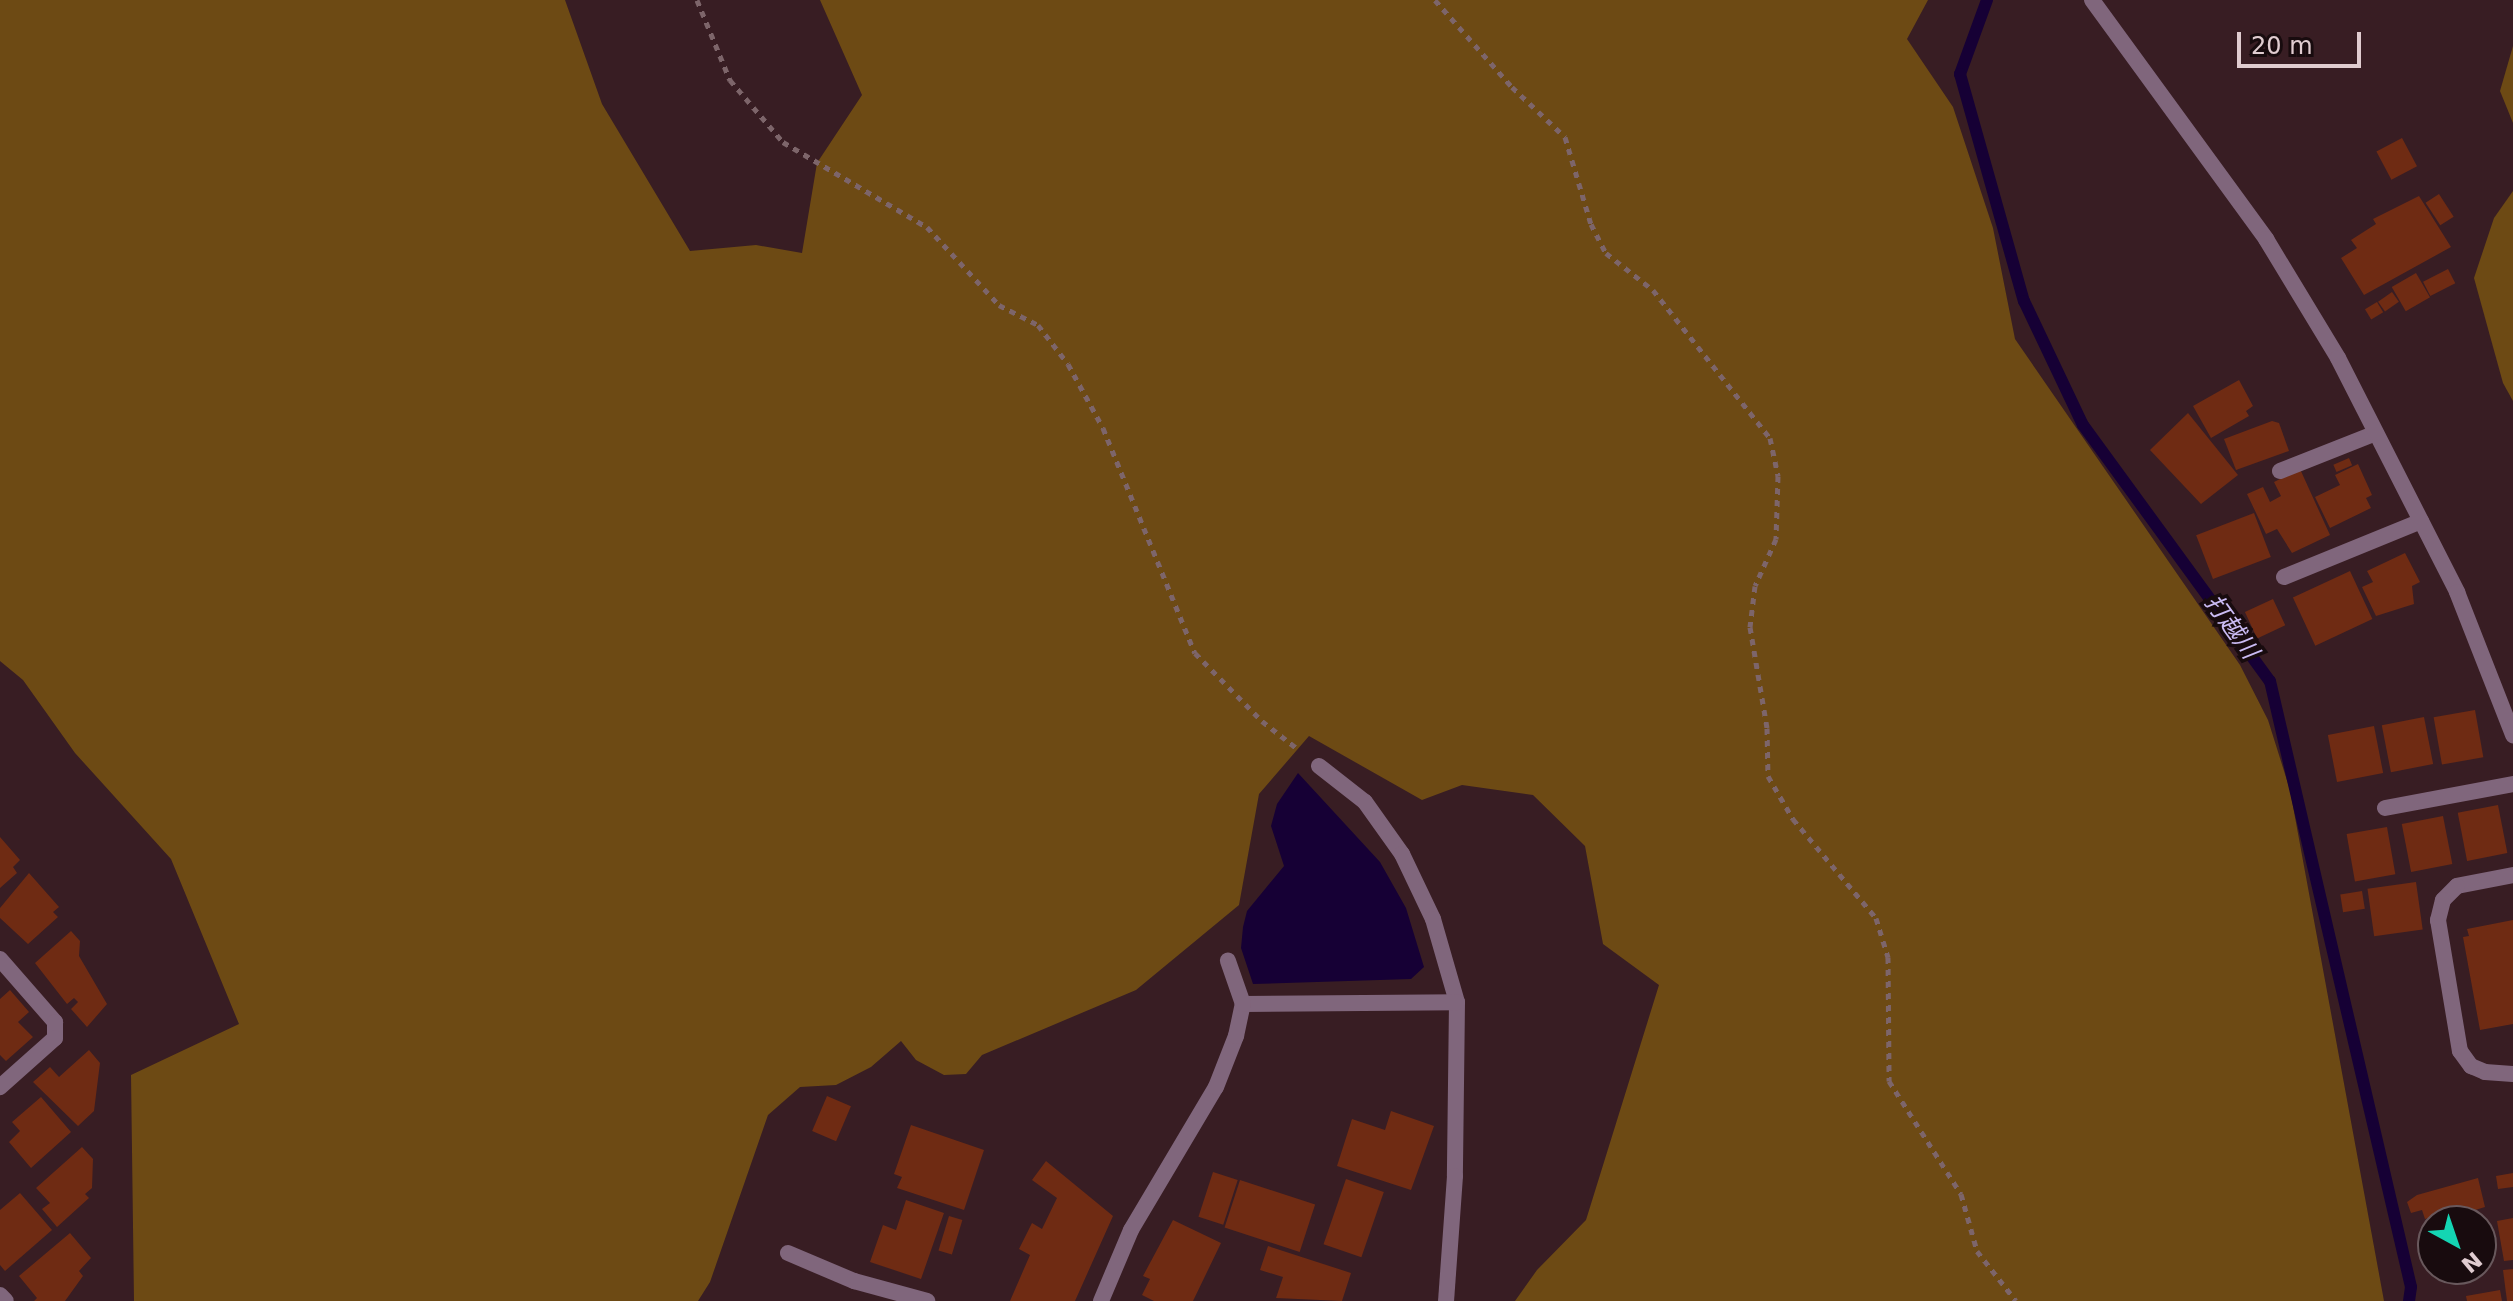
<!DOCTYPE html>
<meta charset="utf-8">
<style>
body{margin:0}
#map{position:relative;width:2513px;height:1301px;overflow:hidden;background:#381d23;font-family:"DejaVu Sans","Noto Sans JP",sans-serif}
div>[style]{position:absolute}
.forest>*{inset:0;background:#6d4a14}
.water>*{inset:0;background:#160035}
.stream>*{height:12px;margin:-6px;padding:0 6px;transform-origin:6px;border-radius:6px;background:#160035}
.building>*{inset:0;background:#6f2b13;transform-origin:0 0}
.path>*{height:5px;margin-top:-2.5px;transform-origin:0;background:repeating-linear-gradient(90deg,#7d656a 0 6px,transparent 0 12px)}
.service>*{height:16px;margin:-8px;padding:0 8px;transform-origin:8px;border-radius:8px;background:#80667c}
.minor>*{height:16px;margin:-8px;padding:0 8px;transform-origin:8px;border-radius:8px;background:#80667c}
.tertiary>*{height:16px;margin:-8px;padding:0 8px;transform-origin:8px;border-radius:8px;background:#80667c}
span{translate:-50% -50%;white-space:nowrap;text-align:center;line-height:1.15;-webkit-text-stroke:7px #180b0e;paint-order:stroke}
.water-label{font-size:24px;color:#cbbcf4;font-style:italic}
.north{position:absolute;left:2417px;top:1205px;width:80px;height:80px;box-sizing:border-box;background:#180b0e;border:2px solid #68585c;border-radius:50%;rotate:140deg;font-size:22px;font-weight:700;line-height:32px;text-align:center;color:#e0ccd0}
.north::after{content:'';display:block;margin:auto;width:28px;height:36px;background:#14d5b3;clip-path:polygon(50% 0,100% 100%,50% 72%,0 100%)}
.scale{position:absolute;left:2237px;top:32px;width:124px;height:36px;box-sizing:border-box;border:4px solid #e0ccd0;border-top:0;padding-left:10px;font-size:24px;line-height:28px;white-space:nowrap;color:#e0ccd0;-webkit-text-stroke:6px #180b0e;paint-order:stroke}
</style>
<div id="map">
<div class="forest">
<i style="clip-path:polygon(0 0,565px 0,602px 104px,690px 251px,756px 245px,802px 253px,817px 163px,862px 95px,820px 0,1928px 0,1907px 39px,1953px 107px,1993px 228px,2015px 339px,2240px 665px,2268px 720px,2290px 790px,2384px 1301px,1515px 1301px,1537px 1270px,1586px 1220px,1659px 985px,1603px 944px,1585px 846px,1533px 795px,1462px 785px,1422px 800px,1309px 736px,1259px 794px,1239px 905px,1136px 990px,982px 1055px,966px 1074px,944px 1075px,916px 1060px,901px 1041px,871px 1067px,836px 1085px,800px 1087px,768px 1115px,710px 1282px,698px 1301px,134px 1301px,131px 1075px,239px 1024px,171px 859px,75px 753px,23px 680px,0 661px)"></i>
<i style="clip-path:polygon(2513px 46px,2513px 123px,2500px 91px)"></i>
<i style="clip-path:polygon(2513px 191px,2513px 401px,2503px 383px,2474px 278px,2494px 218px)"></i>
</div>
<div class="water">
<i style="clip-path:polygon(1298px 773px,1380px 862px,1406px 908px,1424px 967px,1411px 979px,1253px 984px,1241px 948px,1243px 927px,1247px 911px,1284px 866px,1271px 826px,1277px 804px)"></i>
</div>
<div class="stream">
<i style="left:1987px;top:0;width:79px;rotate:110deg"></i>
<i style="left:1960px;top:74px;width:236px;rotate:74.3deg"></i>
<i style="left:2024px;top:301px;width:137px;rotate:64.6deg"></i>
<i style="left:2083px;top:425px;width:317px;rotate:53.9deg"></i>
<i style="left:2270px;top:681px;width:622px;rotate:76.9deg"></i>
<i style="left:2411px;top:1287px;width:14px;rotate:98deg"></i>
</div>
<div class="building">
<i style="left:2402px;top:138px;width:32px;height:29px;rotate:62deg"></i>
<i style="left:2439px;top:194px;width:27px;height:16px;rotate:57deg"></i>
<i style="clip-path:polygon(2419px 196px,2451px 247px,2364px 295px,2341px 258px,2357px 248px,2351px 240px,2376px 224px,2373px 219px)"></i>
<i style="left:2448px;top:269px;width:16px;height:28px;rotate:63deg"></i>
<i style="left:2416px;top:273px;width:28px;height:28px;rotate:60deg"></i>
<i style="left:2392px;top:292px;width:12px;height:17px;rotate:55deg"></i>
<i style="left:2377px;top:302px;width:12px;height:14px;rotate:59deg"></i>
<i style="clip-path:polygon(2239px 380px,2253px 406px,2246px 411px,2249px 416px,2211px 438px,2193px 406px)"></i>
<i style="clip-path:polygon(2188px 413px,2238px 475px,2201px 504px,2150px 450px)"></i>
<i style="clip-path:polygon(2272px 421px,2279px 423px,2289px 451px,2236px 470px,2224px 439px)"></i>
<i style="left:2349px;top:458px;width:8px;height:17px;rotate:67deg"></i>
<i style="clip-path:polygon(2358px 464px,2372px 495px,2366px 498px,2371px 508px,2330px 528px,2315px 497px,2340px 485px,2335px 475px)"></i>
<i style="clip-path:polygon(2300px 469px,2330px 535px,2292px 553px,2277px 529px,2266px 534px,2247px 494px,2263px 487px,2270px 502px,2281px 496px,2274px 482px)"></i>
<i style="left:2254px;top:513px;width:47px;height:62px;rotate:69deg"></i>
<i style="clip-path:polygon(2405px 553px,2420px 582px,2412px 586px,2414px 604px,2376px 616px,2362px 587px,2373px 582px,2367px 571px)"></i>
<i style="left:2350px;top:571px;width:53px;height:63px;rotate:65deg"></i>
<i style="left:2273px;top:599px;width:29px;height:31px;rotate:65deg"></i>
<i style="left:2475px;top:710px;width:48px;height:42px;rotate:80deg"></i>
<i style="left:2424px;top:717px;width:48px;height:43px;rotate:79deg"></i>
<i style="left:2374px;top:726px;width:48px;height:47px;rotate:79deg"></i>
<i style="left:2498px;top:805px;width:49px;height:41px;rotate:79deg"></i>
<i style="left:2443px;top:816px;width:49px;height:42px;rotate:79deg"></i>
<i style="left:2387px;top:827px;width:48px;height:41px;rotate:80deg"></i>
<i style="clip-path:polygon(0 837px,20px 860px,13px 867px,17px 873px,0 888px)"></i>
<i style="clip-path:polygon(29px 873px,59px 907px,53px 912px,58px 917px,28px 944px,0 918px,0 908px)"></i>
<i style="left:2416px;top:882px;width:48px;height:49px;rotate:82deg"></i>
<i style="left:2362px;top:891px;width:18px;height:22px;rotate:81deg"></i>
<i style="clip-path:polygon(2513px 920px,2513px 1024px,2480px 1030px,2463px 937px,2469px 936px,2467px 929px)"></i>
<i style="clip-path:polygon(71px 931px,80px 941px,79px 956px,107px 1004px,87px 1027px,71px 1009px,78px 1002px,74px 998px,67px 1004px,35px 963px)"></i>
<i style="clip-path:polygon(10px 990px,29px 1012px,18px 1022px,33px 1037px,6px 1061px,0 1055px,0 999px)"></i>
<i style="clip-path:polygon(89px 1050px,100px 1063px,94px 1111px,78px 1126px,33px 1082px,50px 1067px,59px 1077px)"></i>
<i style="left:827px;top:1096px;width:26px;height:38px;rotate:23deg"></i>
<i style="clip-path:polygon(41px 1097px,71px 1132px,31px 1168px,9px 1142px,20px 1131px,12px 1122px)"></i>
<i style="clip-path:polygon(1391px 1111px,1434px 1126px,1411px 1190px,1337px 1166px,1352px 1119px,1385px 1130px)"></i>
<i style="clip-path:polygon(911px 1125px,984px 1150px,964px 1210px,897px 1188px,902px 1177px,894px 1174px)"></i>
<i style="clip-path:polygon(82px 1147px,93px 1159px,92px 1188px,85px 1194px,89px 1198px,57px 1227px,42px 1209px,50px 1203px,36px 1188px)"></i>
<i style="clip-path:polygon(1046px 1161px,1113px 1216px,1075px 1301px,1010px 1301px,1030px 1255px,1019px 1249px,1032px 1223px,1042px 1229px,1057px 1198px,1032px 1180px)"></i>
<i style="left:1213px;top:1172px;width:26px;height:47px;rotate:18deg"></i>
<i style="clip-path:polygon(2513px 1173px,2513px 1187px,2498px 1189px,2496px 1176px)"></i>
<i style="clip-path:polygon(2478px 1178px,2485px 1207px,2443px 1220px,2441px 1214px,2425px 1219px,2422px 1210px,2411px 1213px,2407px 1202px,2417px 1195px)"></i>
<i style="left:1346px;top:1179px;width:40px;height:69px;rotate:19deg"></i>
<i style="left:1240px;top:1180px;width:79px;height:50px;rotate:18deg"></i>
<i style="clip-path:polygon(20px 1193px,52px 1230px,5px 1271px,0 1265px,0 1210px)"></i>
<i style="clip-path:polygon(906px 1200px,944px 1213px,921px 1279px,870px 1262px,883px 1225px,896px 1230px)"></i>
<i style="left:949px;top:1216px;width:14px;height:36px;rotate:17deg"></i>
<i style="clip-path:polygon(2513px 1218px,2513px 1260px,2504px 1261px,2497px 1221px)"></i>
<i style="clip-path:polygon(1173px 1220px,1221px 1243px,1193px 1301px,1154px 1301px,1142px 1295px,1150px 1279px,1143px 1276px)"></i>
<i style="clip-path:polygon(70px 1233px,91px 1258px,79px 1271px,83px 1276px,65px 1301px,34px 1301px,37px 1298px,19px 1276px)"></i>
<i style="clip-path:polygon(1268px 1246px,1351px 1273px,1342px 1301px,1276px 1298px,1283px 1277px,1260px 1270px)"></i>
<i style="clip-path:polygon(2513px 1269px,2513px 1301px,2507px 1301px,2503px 1270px)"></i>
<i style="clip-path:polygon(2500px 1290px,2502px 1301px,2467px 1301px,2466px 1296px)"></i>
</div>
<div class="path">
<i style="left:697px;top:0;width:87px;rotate:67.6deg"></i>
<i style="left:730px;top:80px;width:82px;rotate:49.5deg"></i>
<i style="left:783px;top:142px;width:167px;rotate:30.6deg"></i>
<i style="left:927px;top:227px;width:106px;rotate:47.3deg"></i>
<i style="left:999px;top:305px;width:44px;rotate:27.1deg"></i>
<i style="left:1038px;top:325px;width:49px;rotate:52.4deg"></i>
<i style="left:1068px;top:364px;width:73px;rotate:61.3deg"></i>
<i style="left:1103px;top:428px;width:243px;rotate:67.8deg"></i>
<i style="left:1195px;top:653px;width:95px;rotate:45.4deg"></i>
<i style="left:1262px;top:721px;width:47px;rotate:38.1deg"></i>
<i style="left:1435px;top:0;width:116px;rotate:48.5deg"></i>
<i style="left:1512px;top:87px;width:73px;rotate:43.3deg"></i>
<i style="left:1565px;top:137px;width:91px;rotate:73.4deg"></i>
<i style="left:1591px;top:224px;width:33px;rotate:63deg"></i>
<i style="left:1606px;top:253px;width:60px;rotate:38.2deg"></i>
<i style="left:1653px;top:290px;width:189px;rotate:51.7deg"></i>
<i style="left:1770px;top:438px;width:39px;rotate:78deg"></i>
<i style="left:1778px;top:476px;width:63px;rotate:91.8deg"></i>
<i style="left:1776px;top:539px;width:51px;rotate:114.1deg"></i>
<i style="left:1755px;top:586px;width:41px;rotate:97deg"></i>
<i style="left:1750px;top:627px;width:102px;rotate:80.4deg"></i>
<i style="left:1767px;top:728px;width:48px;rotate:88.8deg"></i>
<i style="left:1768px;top:776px;width:50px;rotate:59.8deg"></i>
<i style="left:1793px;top:819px;width:129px;rotate:50deg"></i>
<i style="left:1876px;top:918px;width:41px;rotate:72.9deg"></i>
<i style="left:1888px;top:957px;width:124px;rotate:89.5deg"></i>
<i style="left:1889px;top:1081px;width:134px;rotate:57.5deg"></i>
<i style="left:1961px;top:1194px;width:59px;rotate:74.3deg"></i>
<i style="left:1977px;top:1251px;width:63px;rotate:52deg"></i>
</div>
<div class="service">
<i style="left:2280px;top:471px;width:103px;rotate:-21.6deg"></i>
<i style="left:2284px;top:577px;width:148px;rotate:-22.2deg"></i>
<i style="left:2385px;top:808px;width:130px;rotate:-10.6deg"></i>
<i style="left:2513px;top:875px;width:57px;rotate:168.9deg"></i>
<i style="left:2457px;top:886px;width:20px;rotate:135deg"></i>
<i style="left:2443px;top:900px;width:21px;rotate:104deg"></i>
<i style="left:2438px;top:920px;width:133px;rotate:80.5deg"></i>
<i style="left:2460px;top:1051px;width:19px;rotate:54deg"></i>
<i style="left:2471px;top:1066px;width:15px;rotate:23deg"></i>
<i style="left:2485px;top:1072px;width:28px;rotate:4deg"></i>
<i style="left:788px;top:1253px;width:72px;rotate:23deg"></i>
<i style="left:854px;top:1281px;width:76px;rotate:15.3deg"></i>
</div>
<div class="minor">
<i style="left:1319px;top:766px;width:58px;rotate:38deg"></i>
<i style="left:1365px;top:802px;width:64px;rotate:54.6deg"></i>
<i style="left:1402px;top:854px;width:72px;rotate:64.5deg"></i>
<i style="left:1433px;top:919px;width:86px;rotate:73.9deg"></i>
<i style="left:1457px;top:1002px;width:174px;rotate:90.7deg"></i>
<i style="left:1455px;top:1176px;width:125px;rotate:94.1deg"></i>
<i style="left:0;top:959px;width:84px;rotate:48.9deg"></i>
<i style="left:55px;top:1022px;width:16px;rotate:90deg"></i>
<i style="left:55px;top:1038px;width:74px;rotate:138.3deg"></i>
<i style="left:1243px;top:1004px;width:214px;rotate:-0.5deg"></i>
<i style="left:0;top:1295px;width:8px;rotate:45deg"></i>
<i style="left:1101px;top:1301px;width:77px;rotate:-67.1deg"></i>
<i style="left:1131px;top:1230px;width:166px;rotate:-59.3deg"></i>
<i style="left:1216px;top:1087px;width:55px;rotate:-68.6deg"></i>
<i style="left:1236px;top:1036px;width:33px;rotate:-78deg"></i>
<i style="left:1243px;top:1004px;width:46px;rotate:-109.2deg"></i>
</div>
<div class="tertiary">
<i style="left:2092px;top:0;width:296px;rotate:53.9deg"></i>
<i style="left:2266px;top:239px;width:139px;rotate:58.8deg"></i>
<i style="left:2338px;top:358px;width:263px;rotate:63deg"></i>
<i style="left:2457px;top:592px;width:154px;rotate:68.6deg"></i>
</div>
<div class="water-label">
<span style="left:2231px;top:627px;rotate:54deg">打越川</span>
</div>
<div class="north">N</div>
<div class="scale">20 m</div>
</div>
